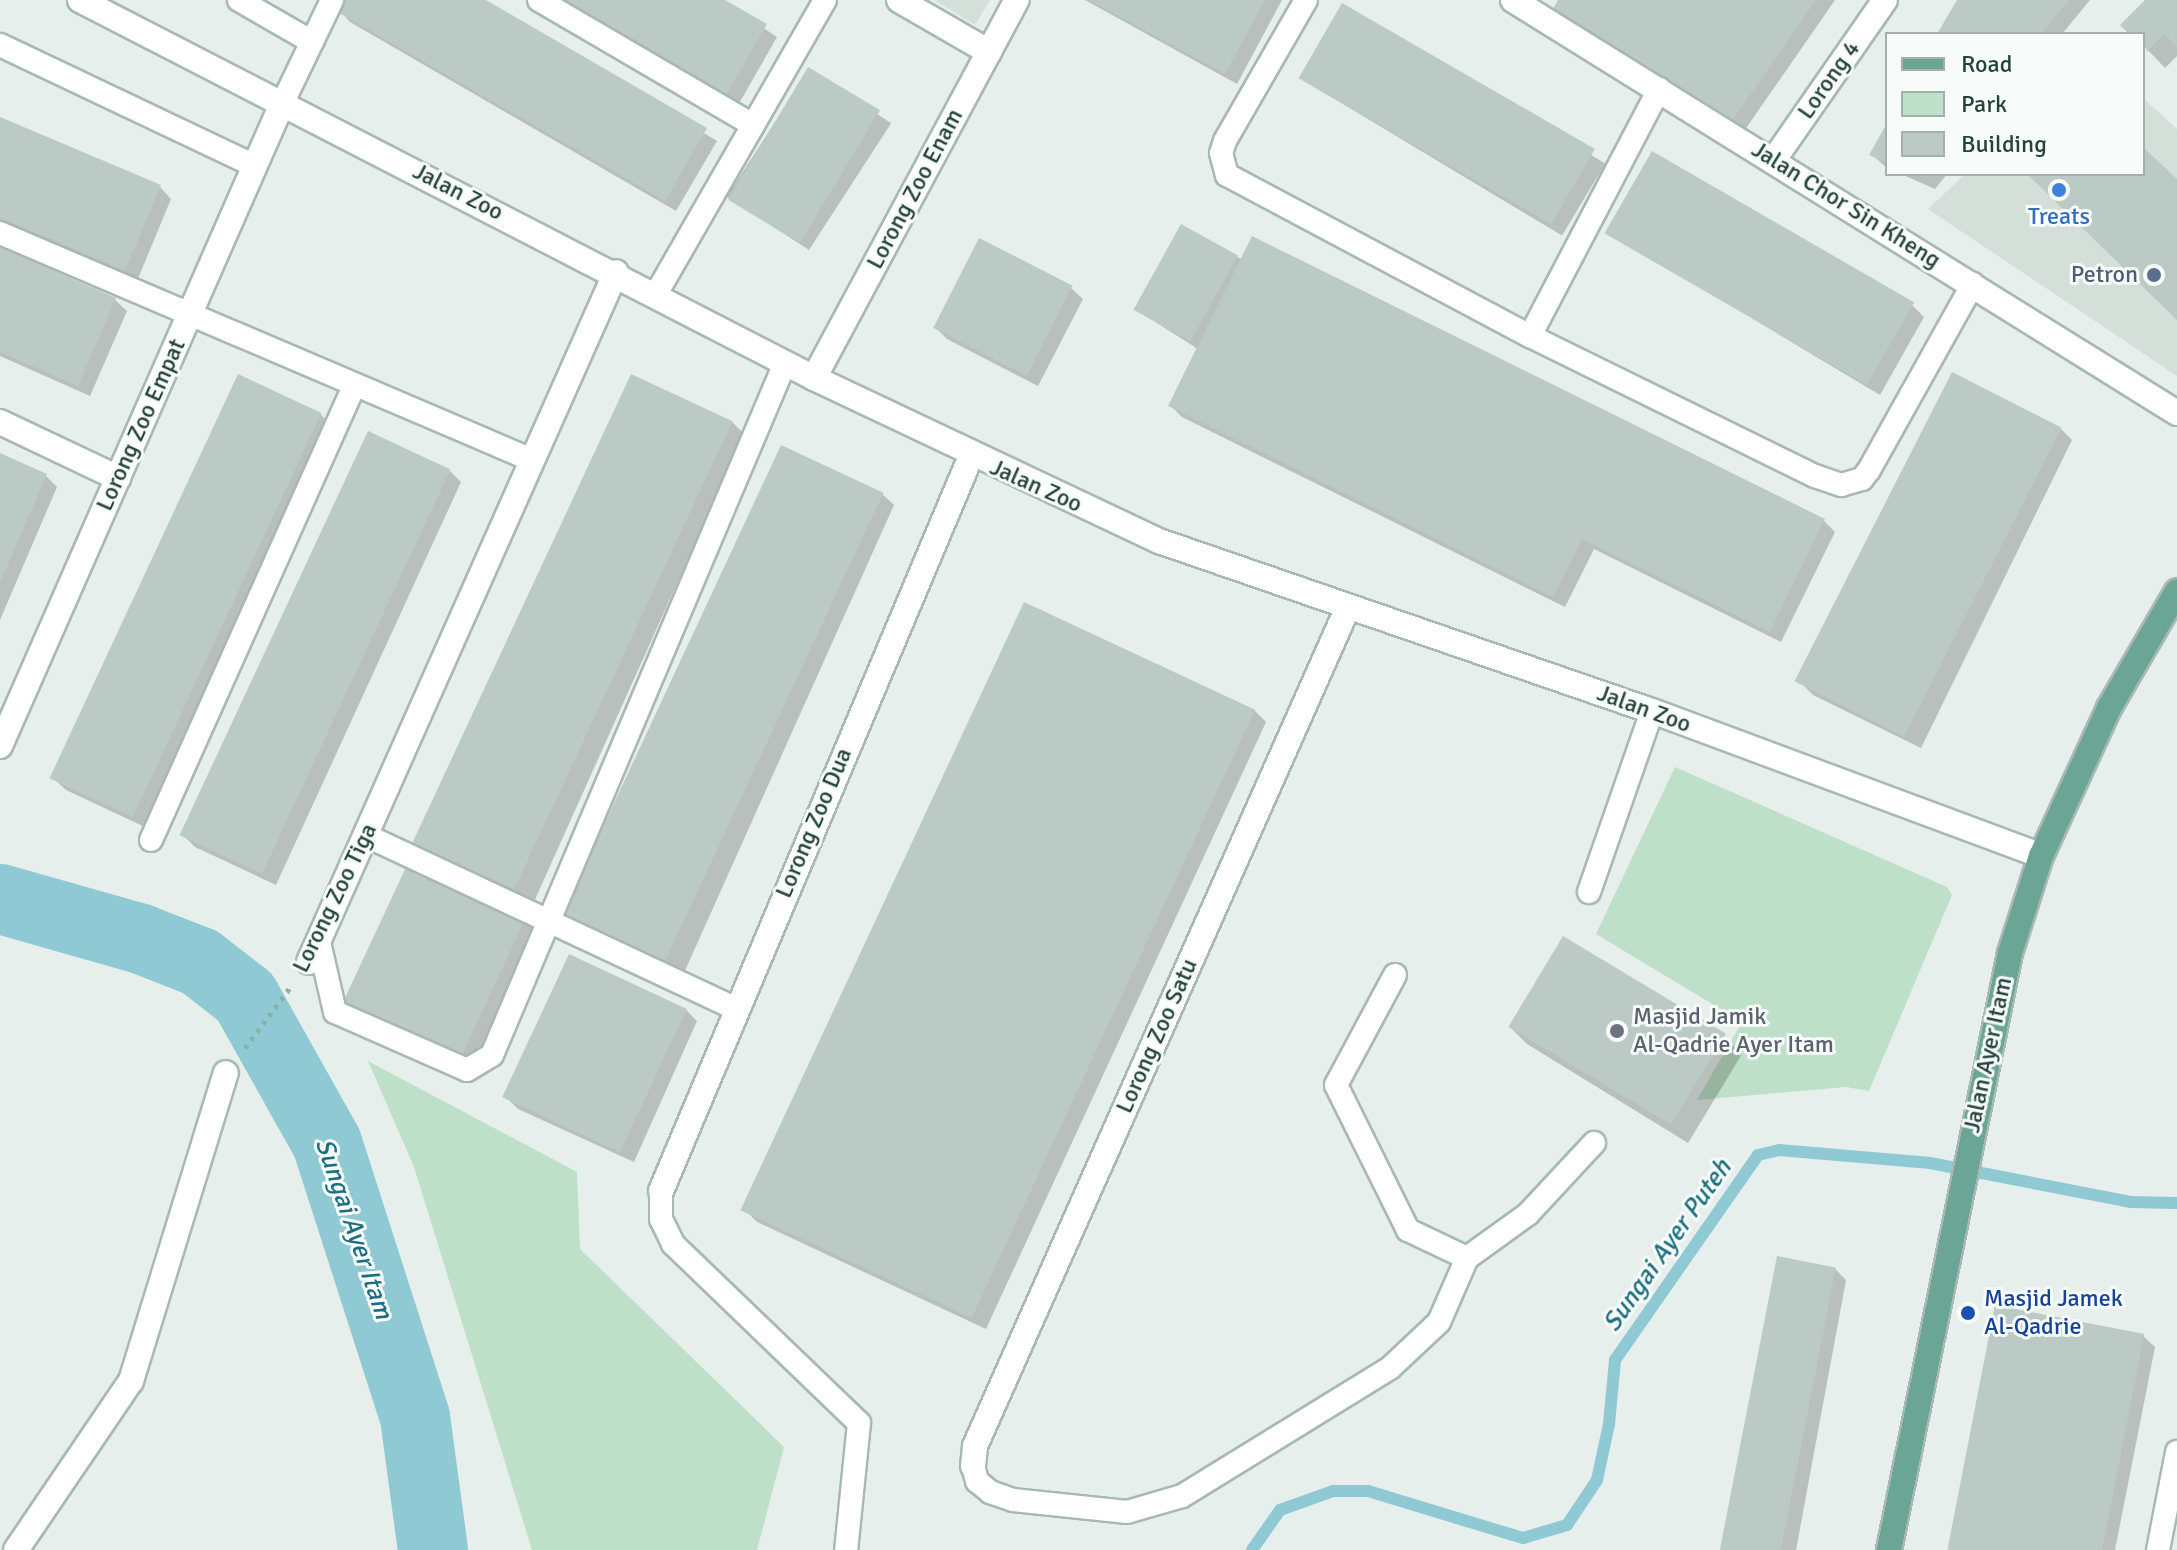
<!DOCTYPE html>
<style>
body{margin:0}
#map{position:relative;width:2177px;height:1550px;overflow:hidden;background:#e6efeb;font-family:Signika,sans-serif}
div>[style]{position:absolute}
.built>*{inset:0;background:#d4dfda}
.green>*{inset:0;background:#bfe0c8}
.shadow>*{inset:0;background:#0003;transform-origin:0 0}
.stream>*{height:12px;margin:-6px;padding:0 6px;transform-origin:6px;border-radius:6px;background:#8ec9d4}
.river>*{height:70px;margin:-35px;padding:0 35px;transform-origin:35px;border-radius:35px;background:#8ec9d4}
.building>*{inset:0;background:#bbcac4;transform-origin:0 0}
.path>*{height:5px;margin-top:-2.5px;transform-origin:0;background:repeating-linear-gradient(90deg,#86b3a5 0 4px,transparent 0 10px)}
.roads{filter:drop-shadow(2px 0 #a8b8b2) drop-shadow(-2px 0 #a8b8b2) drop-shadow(0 2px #a8b8b2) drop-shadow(0 -2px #a8b8b2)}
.lane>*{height:22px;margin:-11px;padding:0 11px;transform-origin:11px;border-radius:11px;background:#fff}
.street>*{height:24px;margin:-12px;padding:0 12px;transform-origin:12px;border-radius:12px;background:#fff}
.secondary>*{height:24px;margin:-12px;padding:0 12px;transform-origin:12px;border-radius:12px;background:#fff}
.primary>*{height:24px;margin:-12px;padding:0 12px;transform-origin:12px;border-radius:12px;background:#6aa596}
.dots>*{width:22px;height:22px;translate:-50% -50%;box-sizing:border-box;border:4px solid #f7fbf9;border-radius:50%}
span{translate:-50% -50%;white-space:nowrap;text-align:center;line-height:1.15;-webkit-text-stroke:6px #f7fbf9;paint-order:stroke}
.street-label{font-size:24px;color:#24423a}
.shop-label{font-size:24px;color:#366cbe}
.service-label{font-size:24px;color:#4e5e75}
.right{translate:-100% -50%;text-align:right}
.worship-label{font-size:24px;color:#5b616d}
.left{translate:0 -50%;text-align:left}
.transit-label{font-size:24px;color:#164399}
.water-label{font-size:26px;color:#1c6f80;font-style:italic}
.legend{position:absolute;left:1885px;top:32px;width:260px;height:144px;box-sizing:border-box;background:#f7fbf9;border:2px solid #a3b1ad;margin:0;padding:10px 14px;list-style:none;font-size:24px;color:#24423a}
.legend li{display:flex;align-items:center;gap:16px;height:40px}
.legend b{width:40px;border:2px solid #a3b1ad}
</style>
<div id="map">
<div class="built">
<i style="clip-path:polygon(934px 0,990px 0,975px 25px)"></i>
<i style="clip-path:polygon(2143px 98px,2177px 129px,2177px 376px,1928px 209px,1965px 174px,2143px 174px)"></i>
</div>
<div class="green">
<i style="clip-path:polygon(1675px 767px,1947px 887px,1952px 895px,1869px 1091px,1846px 1087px,1697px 1100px,1742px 1022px,1596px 934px)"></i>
<i style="clip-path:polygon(368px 1061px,577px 1172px,580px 1249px,784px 1447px,757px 1550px,532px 1550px,414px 1167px)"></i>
</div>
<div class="shadow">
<i style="clip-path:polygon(345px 0,482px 0,717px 141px,676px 211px,350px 22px,339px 10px)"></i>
<i style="clip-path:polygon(552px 0,721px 0,777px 37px,737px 107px)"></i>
<i style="clip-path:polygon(1085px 0,1282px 0,1237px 84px)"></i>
<i style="clip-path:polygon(1561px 0,1835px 0,1742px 134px)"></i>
<i style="clip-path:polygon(1959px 0,2090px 0,2062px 34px,1940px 34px)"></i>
<i style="clip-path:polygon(2147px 0,2177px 0,2177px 56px,2165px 68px,2143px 45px,2143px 34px,2132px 34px)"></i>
<i style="left:1343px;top:6px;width:306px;height:84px;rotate:31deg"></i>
<i style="left:809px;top:70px;width:98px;height:151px;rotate:33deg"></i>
<i style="clip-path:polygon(0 119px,160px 187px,171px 199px,137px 281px,0 223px)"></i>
<i style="clip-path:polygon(1887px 127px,1887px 168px,1871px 154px)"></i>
<i style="clip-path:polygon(1901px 174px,1947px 174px,1935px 189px)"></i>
<i style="clip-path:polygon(1608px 232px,1913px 306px,1924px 317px,1880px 395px)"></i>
<i style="clip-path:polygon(980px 241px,1071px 288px,1083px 299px,1038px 386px,947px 339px,936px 328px)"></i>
<i style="clip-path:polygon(0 249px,115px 300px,127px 311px,90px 396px,0 356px)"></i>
<i style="clip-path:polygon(1237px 257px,1824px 521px,1835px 532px,1781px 642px,1594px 549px,1565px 607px,1182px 417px,1171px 406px,1198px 349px,1135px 309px)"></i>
<i style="clip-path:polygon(320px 414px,332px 426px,147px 828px,66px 790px,54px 779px)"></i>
<i style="clip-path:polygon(732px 422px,744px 434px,533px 904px,432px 857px,420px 846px)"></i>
<i style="clip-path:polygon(2061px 429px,2072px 440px,1921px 748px,1813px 695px,1801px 683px)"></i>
<i style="clip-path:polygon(0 456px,46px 476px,57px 487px,0 620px)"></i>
<i style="clip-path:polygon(450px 471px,461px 482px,276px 885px,195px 847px,184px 836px)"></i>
<i style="clip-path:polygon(882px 494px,894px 505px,683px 975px,582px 929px,570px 918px)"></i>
<i style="clip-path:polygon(1254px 710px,1266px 722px,986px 1329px,757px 1222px,746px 1211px)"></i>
<i style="clip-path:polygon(524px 920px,536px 932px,472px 1073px,356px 1020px)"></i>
<i style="clip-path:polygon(1563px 938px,1724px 1037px,1742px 1054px,1688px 1143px,1527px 1044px,1510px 1027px)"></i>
<i style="clip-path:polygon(686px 1010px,697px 1021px,634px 1162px,518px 1109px,507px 1098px)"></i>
<i style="clip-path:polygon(1835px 1269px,1846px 1280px,1796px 1550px,1725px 1550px)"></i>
<i style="clip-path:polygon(2143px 1336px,2155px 1347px,2115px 1550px,1950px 1550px)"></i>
</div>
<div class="stream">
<i style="left:1252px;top:1550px;width:49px;rotate:-55deg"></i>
<i style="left:1280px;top:1510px;width:56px;rotate:-19.7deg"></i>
<i style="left:1333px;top:1491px;width:35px"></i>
<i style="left:1368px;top:1491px;width:162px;rotate:16.9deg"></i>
<i style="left:1523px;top:1538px;width:46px;rotate:-16.5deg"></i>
<i style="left:1567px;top:1525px;width:54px;rotate:-56.3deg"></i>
<i style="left:1597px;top:1480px;width:57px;rotate:-77.9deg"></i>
<i style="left:1609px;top:1424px;width:64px;rotate:-84.6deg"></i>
<i style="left:1615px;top:1360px;width:250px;rotate:-55.1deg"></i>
<i style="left:1758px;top:1155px;width:22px;rotate:-13deg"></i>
<i style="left:1779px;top:1150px;width:152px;rotate:4.9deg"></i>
<i style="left:1930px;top:1163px;width:204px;rotate:11deg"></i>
<i style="left:2130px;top:1202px;width:47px;rotate:1.2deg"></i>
</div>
<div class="river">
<i style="left:0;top:899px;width:147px;rotate:15.8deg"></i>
<i style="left:141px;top:939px;width:63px;rotate:21.3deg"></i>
<i style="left:200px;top:962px;width:57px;rotate:37.9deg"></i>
<i style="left:245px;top:997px;width:167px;rotate:60.7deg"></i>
<i style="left:327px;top:1143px;width:288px;rotate:72.2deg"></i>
<i style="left:415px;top:1417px;width:134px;rotate:82.3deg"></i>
</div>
<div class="building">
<i style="clip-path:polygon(343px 0,486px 0,707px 128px,665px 201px,336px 11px)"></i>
<i style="clip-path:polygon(558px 0,725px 0,767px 24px,725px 97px)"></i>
<i style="clip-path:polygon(1089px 0,1265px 0,1225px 74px)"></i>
<i style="clip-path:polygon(1558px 0,1816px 0,1730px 124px,1552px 11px)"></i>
<i style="clip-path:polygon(1957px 0,2069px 0,2041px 34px,1937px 34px)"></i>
<i style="clip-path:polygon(2145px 0,2177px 0,2177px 47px,2164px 34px,2147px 52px,2143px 34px,2129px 34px,2120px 25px)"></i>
<i style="left:1342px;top:3px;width:292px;height:87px;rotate:30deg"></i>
<i style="left:808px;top:67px;width:84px;height:155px;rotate:31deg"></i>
<i style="clip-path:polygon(0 117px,161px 185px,125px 271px,0 218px)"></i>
<i style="clip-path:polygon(1887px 123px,1887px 163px,1869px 155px)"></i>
<i style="clip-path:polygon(2143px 147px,2177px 179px,2177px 320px,2027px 174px,2143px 174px)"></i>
<i style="left:1652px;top:151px;width:303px;height:95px;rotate:30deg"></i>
<i style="left:1181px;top:224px;width:65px;height:98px;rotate:29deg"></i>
<i style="clip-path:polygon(1252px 236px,1825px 519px,1770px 632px,1582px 539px,1553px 597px,1168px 406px)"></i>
<i style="left:979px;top:238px;width:105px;height:101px;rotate:27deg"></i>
<i style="clip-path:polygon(0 247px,116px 298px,78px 386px,0 352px)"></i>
<i style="left:1952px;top:372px;width:123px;height:347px;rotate:27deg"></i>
<i style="left:238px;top:374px;width:92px;height:446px;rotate:25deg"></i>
<i style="left:631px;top:374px;width:112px;height:518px;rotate:25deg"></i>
<i style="left:368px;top:431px;width:91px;height:446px;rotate:25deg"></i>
<i style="left:781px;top:445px;width:113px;height:519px;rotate:25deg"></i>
<i style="clip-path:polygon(0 453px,47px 474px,0 583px)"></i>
<i style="left:1024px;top:602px;width:255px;height:671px;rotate:25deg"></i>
<i style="left:407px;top:865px;width:130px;height:158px;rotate:25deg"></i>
<i style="left:1563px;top:936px;width:190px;height:106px;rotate:31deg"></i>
<i style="left:569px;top:954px;width:130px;height:158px;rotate:25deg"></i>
<i style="left:1777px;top:1256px;width:60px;height:299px;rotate:11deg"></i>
<i style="left:1995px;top:1305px;width:152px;height:249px;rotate:11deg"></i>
</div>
<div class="path">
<i style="left:245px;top:1048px;width:79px;rotate:-53.3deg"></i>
</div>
<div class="roads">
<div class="lane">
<i style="left:239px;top:0;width:84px;rotate:29.9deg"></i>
<i style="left:539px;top:0;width:248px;rotate:30.3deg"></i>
<i style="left:1306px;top:0;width:163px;rotate:119.9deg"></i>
<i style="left:1225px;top:141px;width:13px;rotate:108deg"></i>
<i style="left:1221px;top:153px;width:23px;rotate:75deg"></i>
<i style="left:1227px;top:175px;width:343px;rotate:28deg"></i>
<i style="left:1530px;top:336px;width:318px;rotate:26.2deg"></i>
<i style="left:1815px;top:476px;width:28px;rotate:19deg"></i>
<i style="left:1841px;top:485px;width:22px;rotate:-16deg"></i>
<i style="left:1862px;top:479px;width:11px;rotate:-52deg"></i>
<i style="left:1869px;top:470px;width:213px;rotate:-60.8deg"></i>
<i style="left:0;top:45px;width:282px;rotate:25.4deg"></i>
<i style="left:282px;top:104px;width:115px;rotate:-64.3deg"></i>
<i style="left:0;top:233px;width:578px;rotate:23.11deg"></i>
<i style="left:656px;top:294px;width:339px;rotate:-60.1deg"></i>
<i style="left:1530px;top:336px;width:279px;rotate:-62.4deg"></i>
<i style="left:367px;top:836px;width:405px;rotate:25.1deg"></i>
<i style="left:151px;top:840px;width:497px;rotate:-65.9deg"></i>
<i style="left:1589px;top:892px;width:192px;rotate:-70.8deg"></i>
<i style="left:319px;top:942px;width:72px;rotate:77.1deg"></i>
<i style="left:335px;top:1012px;width:144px;rotate:23.7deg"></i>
<i style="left:467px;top:1070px;width:29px;rotate:-31deg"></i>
<i style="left:492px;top:1055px;width:751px;rotate:-67.05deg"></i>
<i style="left:1395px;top:975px;width:125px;rotate:118.2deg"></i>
<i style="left:1336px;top:1085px;width:162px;rotate:63.6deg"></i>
<i style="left:1408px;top:1230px;width:65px;rotate:25.4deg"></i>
<i style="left:661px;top:1191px;width:28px;rotate:90deg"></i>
<i style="left:661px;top:1219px;width:28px;rotate:64deg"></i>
<i style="left:673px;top:1244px;width:258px;rotate:43.9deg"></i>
<i style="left:859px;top:1423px;width:128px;rotate:95.8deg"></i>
<i style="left:973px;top:1466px;width:16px;rotate:75deg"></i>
<i style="left:977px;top:1481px;width:17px;rotate:40deg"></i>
<i style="left:990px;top:1492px;width:24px;rotate:19deg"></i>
<i style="left:1013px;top:1500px;width:115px;rotate:6deg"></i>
<i style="left:1127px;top:1512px;width:57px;rotate:-16.2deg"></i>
<i style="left:1182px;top:1496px;width:244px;rotate:-31.6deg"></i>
<i style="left:1390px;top:1368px;width:67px;rotate:-43.2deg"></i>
<i style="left:1439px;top:1322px;width:70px;rotate:-66.4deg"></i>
<i style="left:1467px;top:1258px;width:75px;rotate:-35.8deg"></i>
<i style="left:1528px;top:1214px;width:97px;rotate:-47.1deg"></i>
<i style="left:2158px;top:1550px;width:100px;rotate:-79deg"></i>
</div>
<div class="street">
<i style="left:899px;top:0;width:104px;rotate:30deg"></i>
<i style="left:1513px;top:0;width:782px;rotate:31.88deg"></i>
<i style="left:1773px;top:161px;width:196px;rotate:-55.2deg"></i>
<i style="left:814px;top:378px;width:429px;rotate:-61.8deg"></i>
<i style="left:0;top:422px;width:131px;rotate:25.4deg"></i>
<i style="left:0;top:746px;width:701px;rotate:-66.29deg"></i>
<i style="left:309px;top:962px;width:755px;rotate:-66.01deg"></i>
<i style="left:661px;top:1191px;width:798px;rotate:-67.13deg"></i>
<i style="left:973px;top:1466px;width:20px;rotate:-84deg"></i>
<i style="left:975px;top:1446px;width:918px;rotate:-66.03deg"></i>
<i style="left:16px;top:1550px;width:204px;rotate:-55.8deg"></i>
<i style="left:131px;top:1381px;width:322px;rotate:-72.9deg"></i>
</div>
<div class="secondary">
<i style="left:80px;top:0;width:826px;rotate:27.25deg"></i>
<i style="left:814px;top:378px;width:382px;rotate:25.3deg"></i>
<i style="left:1159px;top:541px;width:521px;rotate:19.03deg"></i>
<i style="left:1652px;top:711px;width:415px;rotate:20.4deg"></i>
</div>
<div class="primary">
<i style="left:1889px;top:1550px;width:609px;rotate:-78.54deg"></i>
<i style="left:2010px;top:953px;width:102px;rotate:-72.3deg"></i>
<i style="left:2041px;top:856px;width:163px;rotate:-65.3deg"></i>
<i style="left:2109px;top:708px;width:135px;rotate:-59.8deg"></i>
</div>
</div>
<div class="dots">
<i style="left:2059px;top:190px;background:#3f7fe0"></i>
<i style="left:2154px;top:275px;background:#5c6f8a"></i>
<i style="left:1617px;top:1031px;background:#6b7280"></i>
<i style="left:1968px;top:1313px;background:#1a4fb4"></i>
</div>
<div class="street-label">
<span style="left:1829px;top:80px;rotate:-55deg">Lorong 4</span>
<span style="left:915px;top:189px;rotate:-62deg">Lorong Zoo Enam</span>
<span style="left:458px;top:192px;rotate:27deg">Jalan Zoo</span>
<span style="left:1846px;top:205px;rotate:32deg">Jalan Chor Sin Kheng</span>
<span style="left:141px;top:425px;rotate:-66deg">Lorong Zoo Empat</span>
<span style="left:1036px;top:486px;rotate:24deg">Jalan Zoo</span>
<span style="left:1644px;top:709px;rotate:20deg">Jalan Zoo</span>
<span style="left:814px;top:823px;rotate:-67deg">Lorong Zoo Dua</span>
<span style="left:335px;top:898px;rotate:-64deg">Lorong Zoo Tiga</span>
<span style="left:1157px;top:1036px;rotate:-66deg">Lorong Zoo Satu</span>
<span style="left:1988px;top:1055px;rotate:-78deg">Jalan Ayer Itam</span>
</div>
<div class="shop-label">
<span style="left:2059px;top:217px">Treats</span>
</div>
<div class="service-label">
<span class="right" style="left:2138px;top:275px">Petron</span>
</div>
<div class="worship-label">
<span class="left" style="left:1633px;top:1031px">Masjid Jamik<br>Al-Qadrie Ayer Itam</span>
</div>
<div class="transit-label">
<span class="left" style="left:1984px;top:1313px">Masjid Jamek<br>Al-Qadrie</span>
</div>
<div class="water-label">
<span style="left:353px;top:1229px;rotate:71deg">Sungai Ayer Itam</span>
<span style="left:1668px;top:1246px;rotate:-55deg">Sungai Ayer Puteh</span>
</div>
<ul class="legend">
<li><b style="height:10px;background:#6aa596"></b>Road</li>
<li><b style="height:22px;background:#bfe0c8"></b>Park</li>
<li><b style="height:22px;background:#bbcac4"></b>Building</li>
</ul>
</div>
